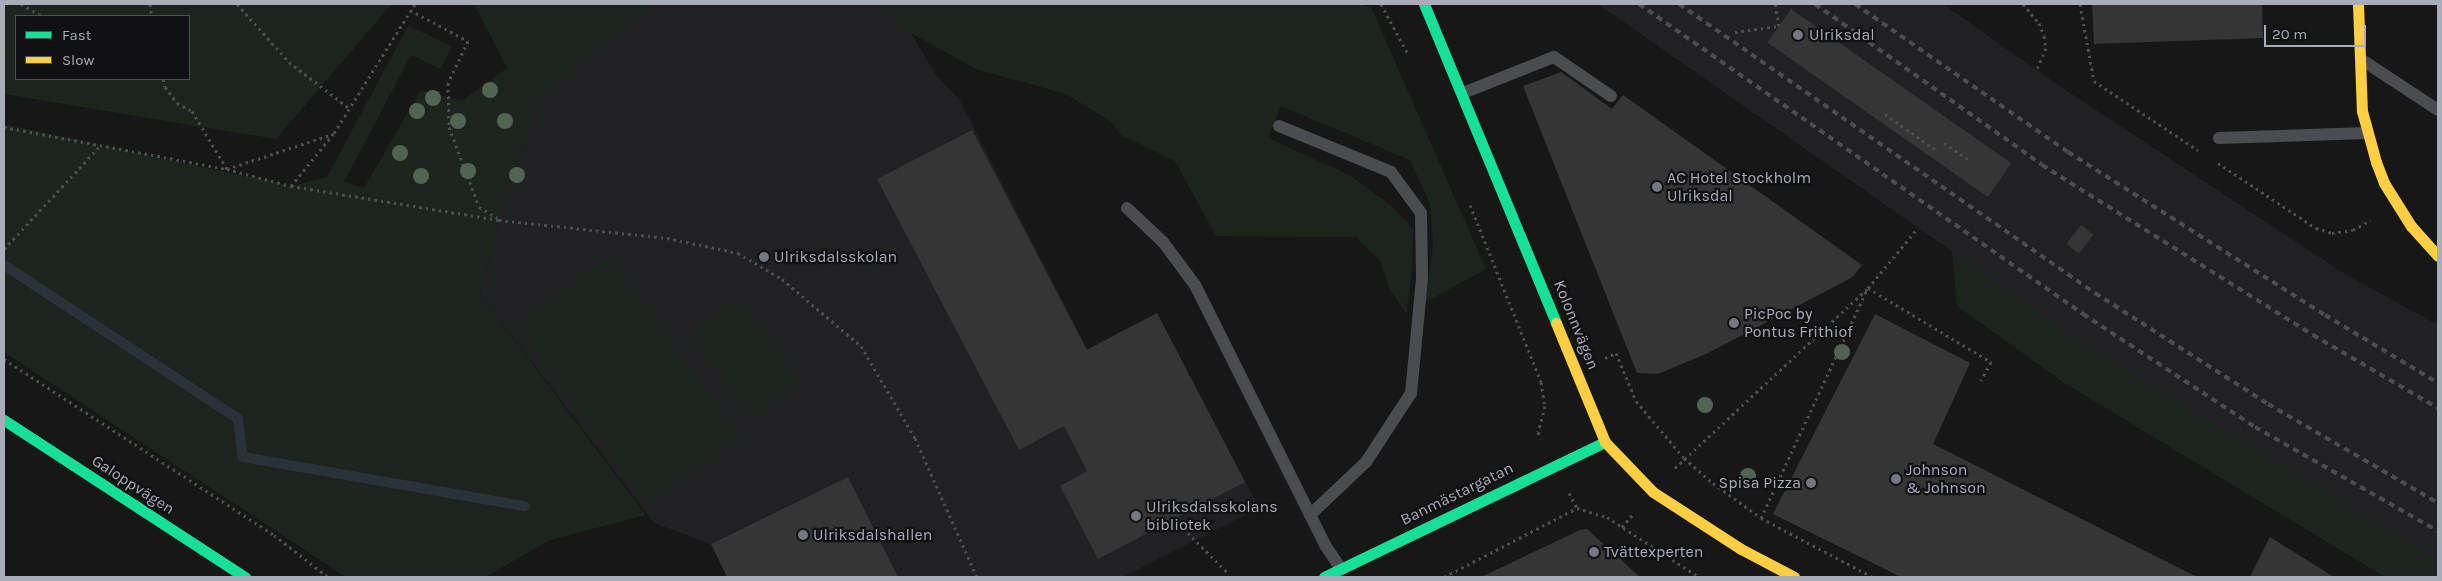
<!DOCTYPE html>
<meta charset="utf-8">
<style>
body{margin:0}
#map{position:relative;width:2442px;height:581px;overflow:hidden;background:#171717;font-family:Karla,sans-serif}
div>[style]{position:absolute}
.built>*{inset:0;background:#212123}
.green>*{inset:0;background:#1d241e;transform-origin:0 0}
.stream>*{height:10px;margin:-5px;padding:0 5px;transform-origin:5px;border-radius:5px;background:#2a3239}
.building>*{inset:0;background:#353536;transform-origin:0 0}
.path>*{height:3px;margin-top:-1.5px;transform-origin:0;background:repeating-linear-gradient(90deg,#4d4e52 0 2.5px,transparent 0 6.5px)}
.lane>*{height:12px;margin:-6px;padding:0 6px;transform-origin:6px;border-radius:6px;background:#4b4c50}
.fast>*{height:11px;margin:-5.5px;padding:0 5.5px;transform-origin:5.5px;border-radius:5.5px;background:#16e098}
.slow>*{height:11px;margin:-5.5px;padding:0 5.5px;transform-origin:5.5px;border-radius:5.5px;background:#ffcf43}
.rail>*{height:4px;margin-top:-2px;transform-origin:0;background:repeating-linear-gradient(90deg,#4b4c4f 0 6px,transparent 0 11px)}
.trees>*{width:16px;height:16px;margin:-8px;border-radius:50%;background:#506451}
.dots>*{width:14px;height:14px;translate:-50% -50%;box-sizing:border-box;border:2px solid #111113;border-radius:50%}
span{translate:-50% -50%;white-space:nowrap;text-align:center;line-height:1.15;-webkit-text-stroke:4.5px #111113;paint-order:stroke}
.poi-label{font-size:16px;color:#a8adb8}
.left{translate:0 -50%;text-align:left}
.right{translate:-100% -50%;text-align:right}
.street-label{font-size:16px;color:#a8adb8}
.frame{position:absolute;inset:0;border:5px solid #a8adb8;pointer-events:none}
.legend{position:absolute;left:15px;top:15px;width:175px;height:65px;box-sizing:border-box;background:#111113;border:1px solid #4d4f55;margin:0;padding:6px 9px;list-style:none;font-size:15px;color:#a8adb8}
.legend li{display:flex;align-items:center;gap:10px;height:25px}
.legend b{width:25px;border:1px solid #4d4f55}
.scale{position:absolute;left:2264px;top:25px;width:102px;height:22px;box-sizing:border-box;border:2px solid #a8adb8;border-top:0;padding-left:6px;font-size:15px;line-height:18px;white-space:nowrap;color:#a8adb8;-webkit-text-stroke:4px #111113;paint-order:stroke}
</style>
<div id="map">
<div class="built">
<i style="clip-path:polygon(651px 4px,881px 4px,911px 33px,936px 75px,959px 99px,1087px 349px,1157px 313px,1259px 508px,1123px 577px,898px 577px,848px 477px,711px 544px,654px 523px,480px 294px,499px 220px,540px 98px)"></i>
<i style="clip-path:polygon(1598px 4px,1943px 4px,2058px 85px,2345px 274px,2438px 325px,2438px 560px,2083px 343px)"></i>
</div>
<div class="green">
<i style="clip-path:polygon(evenodd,4px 4px,392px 4px,276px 139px,4px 94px,4px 4px,189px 16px,189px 79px,16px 79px,16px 16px,189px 16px)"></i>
<i style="clip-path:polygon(474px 4px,651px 4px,540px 98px,499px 220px,480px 294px,646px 515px,550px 540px,485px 577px,346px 577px,4px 352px,4px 124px,291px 186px,327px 177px,408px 26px,452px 46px,440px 69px,411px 55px,344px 182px,364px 188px,421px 90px,462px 101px,507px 68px)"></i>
<i style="clip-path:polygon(881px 4px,1357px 4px,1371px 7px,1486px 269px,1426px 302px,1433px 245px,1430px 204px,1410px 160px,1281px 106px,1268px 138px,1351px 176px,1393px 207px,1413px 229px,1412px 272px,1406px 313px,1390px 289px,1380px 261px,1356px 237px,1216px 236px,1175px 161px,1121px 135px,1110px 121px,1066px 94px,976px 69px,911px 33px)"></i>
<i style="clip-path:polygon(1952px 251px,2083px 343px,2438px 560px,2438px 577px,2385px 577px,2066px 384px,1957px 306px)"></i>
<i style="left:609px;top:257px;width:223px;height:115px;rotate:54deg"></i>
<i style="left:741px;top:298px;width:103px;height:62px;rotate:55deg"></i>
</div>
<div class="stream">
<i style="left:4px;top:265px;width:280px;rotate:33.3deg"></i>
<i style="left:238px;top:419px;width:38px;rotate:83deg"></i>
<i style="left:243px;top:457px;width:286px;rotate:9.9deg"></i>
</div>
<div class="building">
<i style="clip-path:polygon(2092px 4px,2262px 4px,2263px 38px,2094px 44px)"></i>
<i style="left:1791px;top:9px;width:269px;height:41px;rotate:35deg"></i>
<i style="clip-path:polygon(1561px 72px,1612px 109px,1623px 95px,1862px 265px,1853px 277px,1706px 354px,1658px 374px,1637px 373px,1523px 86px)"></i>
<i style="clip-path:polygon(972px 130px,1087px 350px,1157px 313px,1245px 482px,1098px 559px,1060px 486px,1087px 471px,1064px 426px,1019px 450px,877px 179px)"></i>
<i style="left:2081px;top:225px;width:16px;height:24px;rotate:38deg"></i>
<i style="clip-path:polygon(1875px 314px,1970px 363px,1933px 444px,2197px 577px,1901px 577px,1773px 514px)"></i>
<i style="clip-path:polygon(848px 477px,898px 577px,727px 577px,711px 544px)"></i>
<i style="clip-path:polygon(1587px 529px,1640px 577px,1481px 577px,1580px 530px)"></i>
<i style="clip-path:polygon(2270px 537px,2334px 577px,2250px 577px)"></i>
</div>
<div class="path">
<i style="left:21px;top:4px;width:24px;rotate:30deg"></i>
<i style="left:150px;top:4px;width:12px;rotate:81deg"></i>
<i style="left:237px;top:4px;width:78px;rotate:48.1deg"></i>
<i style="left:289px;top:62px;width:76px;rotate:37.5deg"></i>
<i style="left:1381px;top:4px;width:57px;rotate:61.6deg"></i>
<i style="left:2023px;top:4px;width:25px;rotate:50deg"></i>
<i style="left:2039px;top:23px;width:14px;rotate:69deg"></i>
<i style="left:2044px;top:36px;width:12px;rotate:81deg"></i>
<i style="left:2046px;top:48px;width:23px;rotate:113deg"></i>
<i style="left:2080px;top:4px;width:78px;rotate:79.7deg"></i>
<i style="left:2094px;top:81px;width:125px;rotate:33.6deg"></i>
<i style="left:410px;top:10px;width:66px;rotate:28.1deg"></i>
<i style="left:468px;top:41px;width:47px;rotate:115.5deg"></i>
<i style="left:448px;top:83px;width:44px;rotate:88.7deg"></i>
<i style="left:449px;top:127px;width:85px;rotate:69.4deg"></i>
<i style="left:479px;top:207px;width:21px;rotate:31deg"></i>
<i style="left:1735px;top:32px;width:44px;rotate:-7.8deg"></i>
<i style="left:1779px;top:26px;width:22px;rotate:-100deg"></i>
<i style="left:163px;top:79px;width:8px;rotate:76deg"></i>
<i style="left:165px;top:87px;width:20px;rotate:53deg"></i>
<i style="left:177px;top:103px;width:17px;rotate:28deg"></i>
<i style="left:192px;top:111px;width:68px;rotate:58.9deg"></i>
<i style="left:227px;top:169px;width:112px;rotate:-18.3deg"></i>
<i style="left:1885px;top:114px;width:64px;rotate:35.4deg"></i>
<i style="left:4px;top:127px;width:227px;rotate:10.7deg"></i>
<i style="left:227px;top:169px;width:66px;rotate:14.9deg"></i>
<i style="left:291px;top:186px;width:68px;rotate:-50.9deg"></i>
<i style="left:334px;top:133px;width:152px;rotate:-57.9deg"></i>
<i style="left:1944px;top:143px;width:30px;rotate:34deg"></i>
<i style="left:2218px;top:163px;width:118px;rotate:33.6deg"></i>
<i style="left:2316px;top:228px;width:17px;rotate:17deg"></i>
<i style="left:2332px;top:233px;width:21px;rotate:-8deg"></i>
<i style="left:2353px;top:230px;width:20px;rotate:-30deg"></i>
<i style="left:291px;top:186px;width:211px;rotate:9.3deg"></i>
<i style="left:499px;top:220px;width:169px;rotate:6.1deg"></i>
<i style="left:667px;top:238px;width:73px;rotate:11.9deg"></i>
<i style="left:738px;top:253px;width:51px;rotate:30.6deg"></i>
<i style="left:782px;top:279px;width:104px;rotate:40.3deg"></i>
<i style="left:861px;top:346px;width:107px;rotate:59.6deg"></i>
<i style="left:915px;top:438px;width:152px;rotate:66deg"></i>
<i style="left:1470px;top:205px;width:191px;rotate:68.1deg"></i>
<i style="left:1541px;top:382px;width:24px;rotate:81deg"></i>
<i style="left:1545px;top:406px;width:27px;rotate:105deg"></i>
<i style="left:1538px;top:432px;width:7px;rotate:63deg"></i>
<i style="left:4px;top:249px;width:139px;rotate:-47deg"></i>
<i style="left:1605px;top:358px;width:12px;rotate:-24deg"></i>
<i style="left:1616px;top:353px;width:52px;rotate:67.4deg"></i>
<i style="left:1636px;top:401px;width:75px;rotate:49.9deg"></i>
<i style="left:1684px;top:458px;width:38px;rotate:41deg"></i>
<i style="left:1713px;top:483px;width:59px;rotate:36.1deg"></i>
<i style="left:1761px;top:518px;width:127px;rotate:27.8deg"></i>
<i style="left:4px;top:359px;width:322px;rotate:33.1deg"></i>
<i style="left:274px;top:535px;width:68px;rotate:37.9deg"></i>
<i style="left:1675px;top:468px;width:264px;rotate:-43deg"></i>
<i style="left:1868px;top:288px;width:78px;rotate:-50.2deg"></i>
<i style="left:1569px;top:493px;width:17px;rotate:62deg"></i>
<i style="left:1761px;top:518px;width:254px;rotate:-65.1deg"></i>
<i style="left:1868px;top:288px;width:144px;rotate:31deg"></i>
<i style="left:1991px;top:362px;width:21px;rotate:119deg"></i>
<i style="left:1174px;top:519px;width:75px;rotate:45deg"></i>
<i style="left:1622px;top:527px;width:16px;rotate:-50deg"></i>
<i style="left:1444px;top:577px;width:150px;rotate:-27.4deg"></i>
<i style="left:1577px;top:508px;width:31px;rotate:17deg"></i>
<i style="left:1607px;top:517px;width:110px;rotate:33.1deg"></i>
</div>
<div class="lane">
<i style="left:2362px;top:60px;width:91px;rotate:33.3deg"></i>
<i style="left:1463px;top:93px;width:98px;rotate:-21.6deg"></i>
<i style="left:1554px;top:57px;width:69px;rotate:34.4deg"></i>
<i style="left:1279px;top:126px;width:121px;rotate:22.3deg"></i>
<i style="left:1391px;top:172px;width:51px;rotate:53.8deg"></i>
<i style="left:1421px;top:213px;width:66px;rotate:89.1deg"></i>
<i style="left:1422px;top:279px;width:115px;rotate:95.5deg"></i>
<i style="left:1411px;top:393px;width:82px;rotate:123.1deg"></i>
<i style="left:1366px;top:462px;width:77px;rotate:136.6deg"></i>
<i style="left:2219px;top:138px;width:148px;rotate:-1.9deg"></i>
<i style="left:1127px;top:208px;width:50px;rotate:43.4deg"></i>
<i style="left:1163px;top:242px;width:54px;rotate:53.3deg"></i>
<i style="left:1195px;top:285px;width:291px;rotate:63.4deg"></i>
<i style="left:1325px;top:545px;width:29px;rotate:56deg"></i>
</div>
<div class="fast">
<i style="left:1424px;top:4px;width:345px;rotate:67.5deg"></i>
<i style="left:4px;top:420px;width:288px;rotate:33.1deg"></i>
<i style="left:1324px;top:577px;width:312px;rotate:-25.7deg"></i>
</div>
<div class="slow">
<i style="left:2358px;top:4px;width:107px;rotate:87.9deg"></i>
<i style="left:2362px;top:111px;width:53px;rotate:74.6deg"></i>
<i style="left:2376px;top:162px;width:22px;rotate:69deg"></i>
<i style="left:2384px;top:183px;width:51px;rotate:57.9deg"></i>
<i style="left:2411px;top:226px;width:40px;rotate:48deg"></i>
<i style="left:1556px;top:323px;width:129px;rotate:67.6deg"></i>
<i style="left:1605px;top:442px;width:69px;rotate:46.2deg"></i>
<i style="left:1653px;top:492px;width:105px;rotate:32.9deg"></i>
<i style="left:1741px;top:549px;width:60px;rotate:27.8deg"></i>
</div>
<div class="rail">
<i style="left:1639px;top:4px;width:542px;rotate:34.92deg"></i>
<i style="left:2083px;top:314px;width:206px;rotate:33.3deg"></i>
<i style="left:2255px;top:427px;width:210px;rotate:29.6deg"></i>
<i style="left:1679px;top:4px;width:507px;rotate:34.79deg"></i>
<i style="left:2095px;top:293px;width:206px;rotate:32.7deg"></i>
<i style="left:2268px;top:404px;width:197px;rotate:30.2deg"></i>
<i style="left:1815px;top:4px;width:278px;rotate:35.3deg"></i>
<i style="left:2042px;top:165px;width:320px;rotate:32.1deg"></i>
<i style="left:2313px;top:335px;width:145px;rotate:30.3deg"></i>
<i style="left:1855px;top:4px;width:259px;rotate:34.8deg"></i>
<i style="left:2068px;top:152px;width:304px;rotate:32.4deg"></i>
<i style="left:2325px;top:315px;width:132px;rotate:31deg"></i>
</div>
<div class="trees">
<i style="left:490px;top:90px"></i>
<i style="left:433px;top:98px"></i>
<i style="left:417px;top:111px"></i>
<i style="left:458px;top:121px"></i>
<i style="left:505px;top:121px"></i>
<i style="left:400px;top:153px"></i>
<i style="left:468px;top:171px"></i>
<i style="left:517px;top:175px"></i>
<i style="left:421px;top:176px"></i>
<i style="left:1842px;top:352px"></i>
<i style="left:1705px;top:405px"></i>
<i style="left:1748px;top:476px"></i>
</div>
<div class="dots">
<i style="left:1798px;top:35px;background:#757880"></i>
<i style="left:1657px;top:187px;background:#757880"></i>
<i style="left:764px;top:257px;background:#757880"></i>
<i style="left:1734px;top:323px;background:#757880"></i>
<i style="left:1896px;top:479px;background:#757880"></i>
<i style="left:1811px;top:483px;background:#757880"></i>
<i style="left:1136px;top:516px;background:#757880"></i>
<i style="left:803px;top:535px;background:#757880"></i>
<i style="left:1594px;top:552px;background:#757880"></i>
</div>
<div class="poi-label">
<span class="left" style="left:1809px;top:35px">Ulriksdal</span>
<span class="left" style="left:1667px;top:187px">AC Hotel Stockholm<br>Ulriksdal</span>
<span class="left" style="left:774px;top:257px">Ulriksdalsskolan</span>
<span class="left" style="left:1744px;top:323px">PicPoc by<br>Pontus Frithiof</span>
<span class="left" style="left:1906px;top:479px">Johnson<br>&amp; Johnson</span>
<span class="right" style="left:1801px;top:483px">Spisa Pizza</span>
<span class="left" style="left:1146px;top:516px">Ulriksdalsskolans<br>bibliotek</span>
<span class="left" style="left:813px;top:535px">Ulriksdalshallen</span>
<span class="left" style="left:1604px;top:552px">Tvättexperten</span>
</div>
<div class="street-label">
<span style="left:1576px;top:325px;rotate:68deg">Kolonnvägen</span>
<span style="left:133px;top:485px;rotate:33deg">Galoppvägen</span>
<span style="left:1457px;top:494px;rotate:-26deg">Banmästargatan</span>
</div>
<div class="frame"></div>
<ul class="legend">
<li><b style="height:6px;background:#16e098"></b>Fast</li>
<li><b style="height:6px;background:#ffcf43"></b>Slow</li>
</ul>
<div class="scale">20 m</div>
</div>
